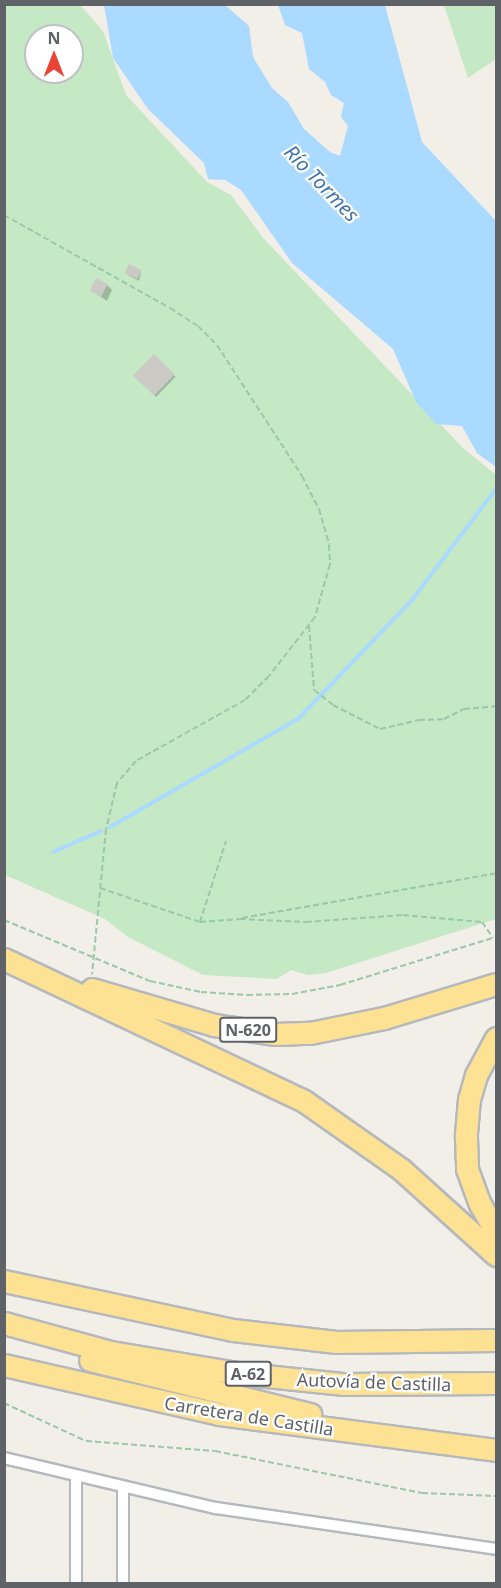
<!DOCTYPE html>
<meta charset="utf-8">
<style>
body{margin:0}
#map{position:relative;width:501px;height:1588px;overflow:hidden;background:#f1efe8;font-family:"Noto Sans",sans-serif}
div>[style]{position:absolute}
.green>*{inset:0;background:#c5e8c5}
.water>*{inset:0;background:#aadaff}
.shadow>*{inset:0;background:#0003;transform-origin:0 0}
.stream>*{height:4px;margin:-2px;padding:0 2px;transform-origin:2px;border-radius:2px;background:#aadaff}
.building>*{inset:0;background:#cccac5;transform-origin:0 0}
.path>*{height:2px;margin-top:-1px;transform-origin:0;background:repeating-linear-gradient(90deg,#9cc7a9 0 6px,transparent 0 9px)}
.roads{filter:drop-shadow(2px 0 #b5b8bc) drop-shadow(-2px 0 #b5b8bc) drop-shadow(0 2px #b5b8bc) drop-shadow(0 -2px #b5b8bc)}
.street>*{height:10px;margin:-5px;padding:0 5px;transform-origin:5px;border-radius:5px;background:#fff}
.highway>*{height:21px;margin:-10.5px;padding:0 10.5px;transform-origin:10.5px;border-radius:10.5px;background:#fde293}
span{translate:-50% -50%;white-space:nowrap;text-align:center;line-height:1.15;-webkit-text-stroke:4.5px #fff;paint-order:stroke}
.shield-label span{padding:2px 4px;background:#fff;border:2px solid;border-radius:4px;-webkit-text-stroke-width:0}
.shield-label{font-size:16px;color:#5f6368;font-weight:700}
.street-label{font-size:18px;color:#5f6368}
.water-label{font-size:20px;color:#4174aa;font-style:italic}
.frame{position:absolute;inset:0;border:6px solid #5f6368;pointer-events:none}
.north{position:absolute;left:24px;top:24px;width:60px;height:60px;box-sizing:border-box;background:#fff;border:2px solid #bfc1c3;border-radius:50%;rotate:0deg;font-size:16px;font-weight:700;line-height:24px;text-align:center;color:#5f6368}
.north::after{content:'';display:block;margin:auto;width:21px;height:27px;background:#ea4335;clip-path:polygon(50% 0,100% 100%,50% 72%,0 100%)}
</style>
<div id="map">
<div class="green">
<i style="clip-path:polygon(evenodd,5px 5px,80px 5px,103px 31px,126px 95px,207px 182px,231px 195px,264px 239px,463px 448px,496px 475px,496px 919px,326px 973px,308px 975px,291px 970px,277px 979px,203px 975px,128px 937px,105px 919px,5px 875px,5px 5px,36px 36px,72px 36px,72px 72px,36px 72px,36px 36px)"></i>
<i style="clip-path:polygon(444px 5px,496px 5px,496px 59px,468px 78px)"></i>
</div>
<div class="water">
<i style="clip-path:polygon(104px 5px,225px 5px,249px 26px,253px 57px,272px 88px,288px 102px,304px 129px,330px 152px,340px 156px,348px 126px,341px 117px,344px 103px,331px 95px,325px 82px,309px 69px,302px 33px,285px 25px,278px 5px,385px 5px,422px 142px,496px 221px,496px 467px,477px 453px,462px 426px,436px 424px,416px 402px,393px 349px,292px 263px,241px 190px,225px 180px,208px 179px,204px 163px,148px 109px,113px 58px)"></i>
</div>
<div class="shadow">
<i style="clip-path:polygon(141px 272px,139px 281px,128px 275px)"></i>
<i style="clip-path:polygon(107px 285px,112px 290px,107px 301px,92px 291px)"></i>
<i style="left:154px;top:356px;width:30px;height:28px;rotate:44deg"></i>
</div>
<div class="stream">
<i style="left:110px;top:827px;width:217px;rotate:-29.9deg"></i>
<i style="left:298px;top:719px;width:165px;rotate:-46.2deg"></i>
<i style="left:412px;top:600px;width:139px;rotate:-52.9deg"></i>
<i style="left:53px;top:852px;width:52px;rotate:-23.6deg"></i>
</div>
<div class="building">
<i style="left:129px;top:264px;width:14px;height:10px;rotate:25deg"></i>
<i style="left:96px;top:278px;width:13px;height:14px;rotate:27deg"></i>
<i style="left:154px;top:354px;width:29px;height:30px;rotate:44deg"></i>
</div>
<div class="path">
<i style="left:4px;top:215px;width:190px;rotate:29.3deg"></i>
<i style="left:170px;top:308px;width:33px;rotate:33deg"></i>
<i style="left:198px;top:326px;width:27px;rotate:45deg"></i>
<i style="left:217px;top:345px;width:156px;rotate:57deg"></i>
<i style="left:302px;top:476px;width:37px;rotate:63deg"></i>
<i style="left:319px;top:509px;width:37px;rotate:74deg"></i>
<i style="left:329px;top:545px;width:19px;rotate:87deg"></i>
<i style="left:330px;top:564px;width:55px;rotate:105.8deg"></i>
<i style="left:315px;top:617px;width:75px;rotate:127.9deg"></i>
<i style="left:269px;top:676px;width:34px;rotate:135deg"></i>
<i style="left:245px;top:700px;width:125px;rotate:150.8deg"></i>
<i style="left:136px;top:761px;width:29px;rotate:131deg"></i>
<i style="left:117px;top:783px;width:47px;rotate:103.4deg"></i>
<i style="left:106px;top:829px;width:146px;rotate:95.5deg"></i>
<i style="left:309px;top:626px;width:64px;rotate:85.5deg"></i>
<i style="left:314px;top:690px;width:24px;rotate:38deg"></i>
<i style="left:333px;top:705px;width:53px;rotate:27.1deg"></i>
<i style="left:380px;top:729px;width:40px;rotate:-13deg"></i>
<i style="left:419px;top:720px;width:25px;rotate:-2deg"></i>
<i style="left:444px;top:719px;width:22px;rotate:-27deg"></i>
<i style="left:464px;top:709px;width:32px;rotate:-5deg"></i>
<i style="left:100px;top:888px;width:106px;rotate:18.8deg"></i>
<i style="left:200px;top:922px;width:40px;rotate:-4.3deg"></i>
<i style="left:240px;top:919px;width:66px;rotate:2.6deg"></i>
<i style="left:306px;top:922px;width:97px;rotate:-4.1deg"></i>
<i style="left:403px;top:915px;width:79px;rotate:5.1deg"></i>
<i style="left:482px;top:922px;width:19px;rotate:55deg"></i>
<i style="left:242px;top:918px;width:258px;rotate:-10deg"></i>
<i style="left:4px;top:920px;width:158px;rotate:22.7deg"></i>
<i style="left:150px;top:981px;width:52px;rotate:12.2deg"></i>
<i style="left:201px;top:992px;width:46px;rotate:3.7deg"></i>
<i style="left:247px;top:995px;width:45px;rotate:-1.3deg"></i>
<i style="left:292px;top:994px;width:49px;rotate:-10.6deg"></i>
<i style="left:340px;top:985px;width:163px;rotate:-17.1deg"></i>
<i style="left:200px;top:922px;width:85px;rotate:-72.2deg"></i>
<i style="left:4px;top:1403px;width:90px;rotate:24.9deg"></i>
<i style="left:86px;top:1441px;width:129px;rotate:4.4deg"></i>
<i style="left:215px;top:1451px;width:211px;rotate:11.5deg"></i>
<i style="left:422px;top:1493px;width:74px;rotate:2.3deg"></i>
</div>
<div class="roads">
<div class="street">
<i style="left:4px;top:1458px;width:218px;rotate:13.3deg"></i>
<i style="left:216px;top:1508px;width:283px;rotate:8.3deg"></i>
<i style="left:76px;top:1477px;width:107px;rotate:90deg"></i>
<i style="left:123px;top:1489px;width:95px;rotate:90deg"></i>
</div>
<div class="highway">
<i style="left:4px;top:959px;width:332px;rotate:25.3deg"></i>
<i style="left:304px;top:1101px;width:120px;rotate:35.1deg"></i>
<i style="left:402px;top:1170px;width:127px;rotate:42.1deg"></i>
<i style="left:92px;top:989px;width:127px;rotate:16.4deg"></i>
<i style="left:214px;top:1025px;width:62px;rotate:8.4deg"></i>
<i style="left:275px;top:1034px;width:35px;rotate:-2deg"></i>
<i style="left:310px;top:1033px;width:76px;rotate:-11.5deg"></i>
<i style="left:384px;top:1018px;width:117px;rotate:-16.9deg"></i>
<i style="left:496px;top:1038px;width:42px;rotate:118.4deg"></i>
<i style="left:476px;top:1075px;width:25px;rotate:106deg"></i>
<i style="left:469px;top:1099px;width:38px;rotate:95deg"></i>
<i style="left:466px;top:1137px;width:32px;rotate:88deg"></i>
<i style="left:467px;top:1169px;width:37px;rotate:70deg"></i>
<i style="left:480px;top:1204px;width:32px;rotate:60deg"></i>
<i style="left:4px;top:1281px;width:234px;rotate:12.1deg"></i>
<i style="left:233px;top:1330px;width:104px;rotate:6.6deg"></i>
<i style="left:336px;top:1342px;width:160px;rotate:-0.7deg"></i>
<i style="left:4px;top:1323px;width:111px;rotate:15.2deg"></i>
<i style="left:111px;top:1352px;width:128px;rotate:9.5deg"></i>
<i style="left:237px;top:1373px;width:108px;rotate:5.9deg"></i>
<i style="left:344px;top:1384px;width:152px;rotate:-0.4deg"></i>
<i style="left:90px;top:1360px;width:227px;rotate:13.8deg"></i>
<i style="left:4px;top:1365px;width:221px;rotate:12.8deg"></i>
<i style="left:219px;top:1414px;width:279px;rotate:7.4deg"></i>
</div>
</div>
<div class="shield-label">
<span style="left:248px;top:1030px">N-620</span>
<span style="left:248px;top:1374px">A-62</span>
</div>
<div class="street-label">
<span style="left:374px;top:1382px;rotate:2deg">Autovía de Castilla</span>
<span style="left:249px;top:1416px;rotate:9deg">Carretera de Castilla</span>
</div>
<div class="water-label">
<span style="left:322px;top:183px;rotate:46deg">Río Tormes</span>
</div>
<div class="frame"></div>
<div class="north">N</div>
</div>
